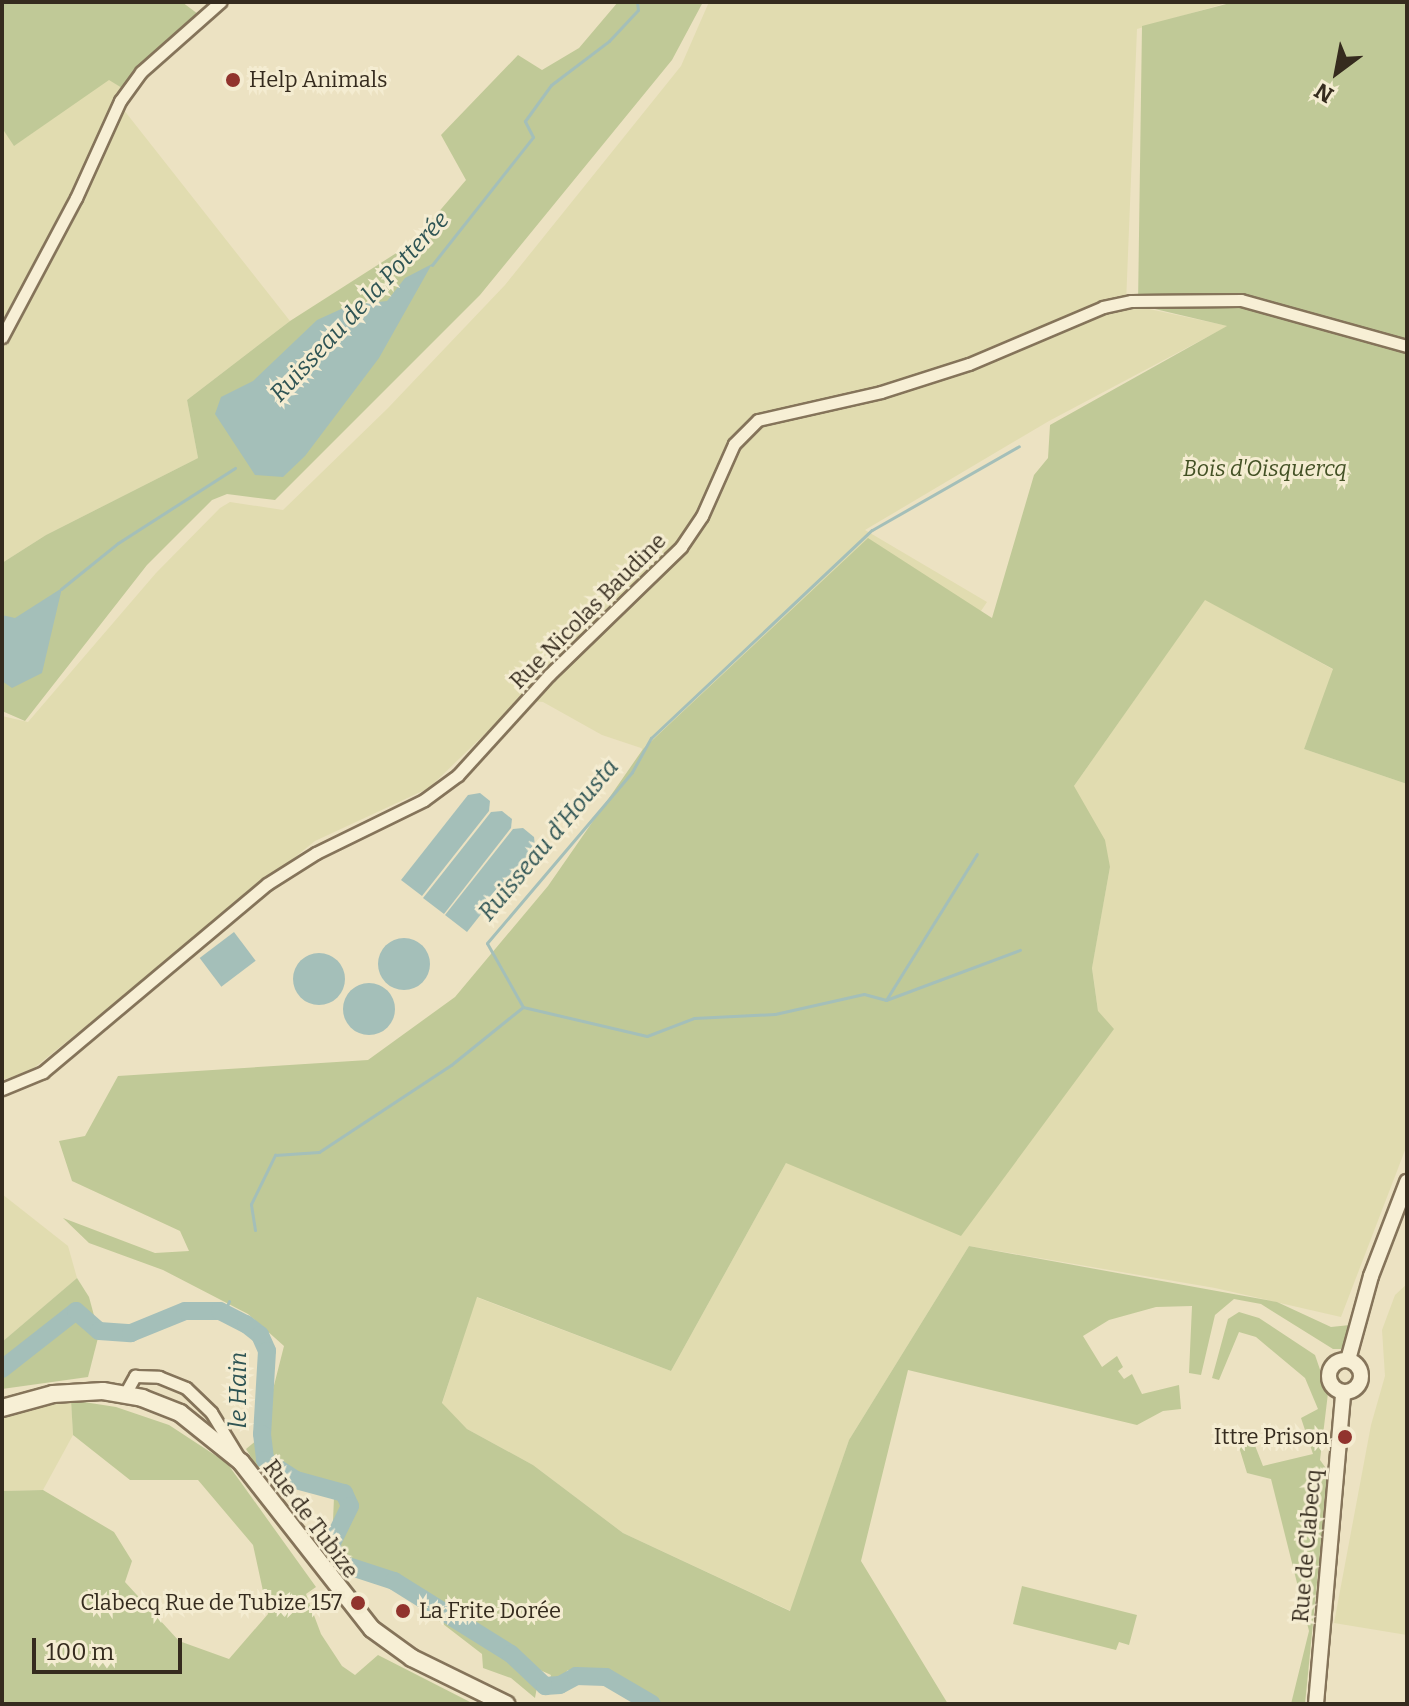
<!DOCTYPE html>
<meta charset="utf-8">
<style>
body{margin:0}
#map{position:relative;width:1409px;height:1706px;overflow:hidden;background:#ece2c2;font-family:Bitter,serif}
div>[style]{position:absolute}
.farmland>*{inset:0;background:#e1dcb0}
.green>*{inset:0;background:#c0c997}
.water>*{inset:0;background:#a4bfb9;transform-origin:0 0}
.round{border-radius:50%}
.stream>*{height:3px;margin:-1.5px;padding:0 1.5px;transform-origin:1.5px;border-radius:1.5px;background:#a4bfb9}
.river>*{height:18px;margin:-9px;padding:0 9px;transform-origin:9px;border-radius:9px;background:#a4bfb9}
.roads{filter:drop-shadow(2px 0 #85745a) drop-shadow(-2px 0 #85745a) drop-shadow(0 2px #85745a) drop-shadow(0 -2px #85745a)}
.minor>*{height:11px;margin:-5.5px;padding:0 5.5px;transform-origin:5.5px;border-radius:5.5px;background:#f7efd5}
.tertiary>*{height:14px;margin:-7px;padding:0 7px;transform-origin:7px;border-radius:7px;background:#f7efd5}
.tertiary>.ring{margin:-7px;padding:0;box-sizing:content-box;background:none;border:14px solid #f7efd5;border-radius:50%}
.secondary>*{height:16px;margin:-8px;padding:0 8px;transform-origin:8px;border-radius:8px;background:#f7efd5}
.dots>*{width:22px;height:22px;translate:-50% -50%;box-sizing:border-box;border:4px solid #f4ecd1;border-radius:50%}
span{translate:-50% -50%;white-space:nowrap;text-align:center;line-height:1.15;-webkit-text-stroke:6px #f4ecd1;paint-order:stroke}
.poi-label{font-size:22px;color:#352b1e}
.left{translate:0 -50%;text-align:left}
.right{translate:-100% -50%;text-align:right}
.park-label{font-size:22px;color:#435125;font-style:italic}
.street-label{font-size:22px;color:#352b1e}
.water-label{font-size:24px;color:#2e5454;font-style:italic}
.frame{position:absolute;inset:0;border:4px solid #352b1e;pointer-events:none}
.north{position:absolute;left:1297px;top:32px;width:80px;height:80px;-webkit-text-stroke:6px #f4ecd1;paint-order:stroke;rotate:212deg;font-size:22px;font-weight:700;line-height:32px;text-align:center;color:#352b1e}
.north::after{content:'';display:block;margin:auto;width:28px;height:36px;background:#352b1e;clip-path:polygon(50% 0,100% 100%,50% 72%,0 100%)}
.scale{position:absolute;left:32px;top:1638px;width:150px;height:36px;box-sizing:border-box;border:4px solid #352b1e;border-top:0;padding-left:10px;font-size:24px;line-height:28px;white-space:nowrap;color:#352b1e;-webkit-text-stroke:6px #f4ecd1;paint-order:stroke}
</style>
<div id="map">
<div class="farmland">
<i style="clip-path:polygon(709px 2px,1230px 2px,1137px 29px,1126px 304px,1228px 326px,1049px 421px,865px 530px,987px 602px,981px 611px,655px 761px,641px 748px,602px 735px,543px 702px,520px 700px,429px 788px,315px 841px,29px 1072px,2px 1080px,2px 716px,28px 722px,156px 573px,220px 508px,230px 502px,283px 510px,388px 408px,505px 285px,681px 66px)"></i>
<i style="clip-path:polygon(109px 79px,122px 88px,116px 100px,290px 321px,187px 400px,198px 458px,46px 535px,2px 563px,2px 128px,15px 145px)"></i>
<i style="clip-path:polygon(1205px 599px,1334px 670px,1304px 749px,1407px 784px,1407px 1145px,1341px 1317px,1215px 1288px,969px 1246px,849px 1440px,791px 1611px,623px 1533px,533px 1465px,467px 1429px,442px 1404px,476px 1297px,671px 1371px,786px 1163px,1098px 1011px,1092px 967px,1110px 867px,1036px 869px,1074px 786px)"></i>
<i style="clip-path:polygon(2px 1194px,68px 1246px,77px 1278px,2px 1342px)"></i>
<i style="clip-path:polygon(1407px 1284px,1407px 1635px,1334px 1623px,1371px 1425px,1385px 1376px,1382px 1330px,1395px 1295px)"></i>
<i style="clip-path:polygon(56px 1398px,71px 1400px,73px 1435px,43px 1490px,2px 1491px,2px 1415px)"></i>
</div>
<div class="green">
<i style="clip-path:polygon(2px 2px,182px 2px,198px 14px,122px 88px,109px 80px,14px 146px,2px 128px)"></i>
<i style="clip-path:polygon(618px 2px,703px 2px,672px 60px,480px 295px,275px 500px,227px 494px,212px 500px,147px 565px,25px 721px,2px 711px,2px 563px,46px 535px,198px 458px,187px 400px,290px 321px,412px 243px,466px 180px,441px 135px,518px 55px,542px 70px,579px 48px)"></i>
<i style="clip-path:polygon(1234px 2px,1407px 2px,1407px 784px,1304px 749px,1333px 669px,1205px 600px,1074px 786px,1105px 840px,1110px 867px,1092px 968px,1098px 1011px,1114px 1029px,961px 1236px,786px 1163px,671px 1371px,477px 1297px,442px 1403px,467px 1429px,533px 1465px,623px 1533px,790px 1611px,849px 1440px,969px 1246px,1277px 1302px,1331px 1327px,1350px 1325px,1349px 1333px,1341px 1349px,1333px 1349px,1261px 1304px,1234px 1299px,1215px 1315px,1201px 1375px,1189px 1373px,1192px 1306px,1156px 1307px,1109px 1320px,1083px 1336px,1102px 1367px,1117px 1356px,1123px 1367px,1118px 1371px,1124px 1379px,1132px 1374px,1142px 1394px,1179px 1385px,1181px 1409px,1163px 1411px,1137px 1425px,908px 1370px,861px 1561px,948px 1704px,649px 1704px,615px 1674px,568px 1670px,547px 1689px,551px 1675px,540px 1670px,535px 1698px,511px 1678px,483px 1668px,482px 1654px,399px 1590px,348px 1573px,332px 1545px,334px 1497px,288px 1483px,273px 1492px,246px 1449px,257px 1440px,256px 1424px,267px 1413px,284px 1346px,248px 1314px,163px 1270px,89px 1243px,63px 1218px,155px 1253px,189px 1251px,180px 1231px,72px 1181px,59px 1141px,85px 1136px,118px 1076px,368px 1060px,455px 997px,548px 886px,643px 749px,868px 538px,992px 618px,1034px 475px,1048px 458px,1050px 425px,1227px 326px,1138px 305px,1142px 26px)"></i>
<i style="clip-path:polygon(77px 1278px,89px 1297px,99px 1334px,88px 1377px,2px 1389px,2px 1342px)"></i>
<i style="clip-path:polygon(1239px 1312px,1259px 1318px,1315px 1355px,1328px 1393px,1320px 1460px,1328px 1471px,1305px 1704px,1291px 1704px,1309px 1631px,1271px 1479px,1247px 1473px,1239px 1447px,1254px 1443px,1263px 1466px,1313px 1454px,1301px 1418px,1318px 1409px,1305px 1378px,1256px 1337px,1239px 1332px,1219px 1380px,1212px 1378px,1228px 1319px)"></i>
<i style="clip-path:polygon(71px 1400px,116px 1407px,169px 1425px,227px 1463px,316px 1587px,306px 1594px,321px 1634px,342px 1666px,355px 1675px,378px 1655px,474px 1704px,2px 1704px,2px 1491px,43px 1490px,114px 1532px,132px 1561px,125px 1582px,179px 1641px,229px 1659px,268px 1614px,253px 1545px,198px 1480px,130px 1480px,73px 1435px)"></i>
<i style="clip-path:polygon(1022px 1586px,1137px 1615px,1129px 1645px,1119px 1642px,1116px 1650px,1013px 1624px)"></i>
</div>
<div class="water">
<i style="clip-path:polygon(432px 264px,379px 358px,305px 456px,283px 477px,255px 475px,215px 414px,221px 397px,253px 381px,317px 320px,350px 305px,387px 301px,405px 278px)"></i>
<i style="clip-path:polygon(62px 588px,42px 673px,12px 688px,2px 681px,2px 615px,15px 618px)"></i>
<i style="clip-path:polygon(480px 793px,490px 801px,489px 811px,422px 896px,401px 880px,468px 795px)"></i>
<i style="clip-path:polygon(502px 811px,512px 819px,511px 828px,444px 914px,423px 898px,491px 812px)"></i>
<i style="clip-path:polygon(523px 828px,534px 837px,535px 846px,467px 932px,445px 915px,513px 829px)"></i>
<i style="left:234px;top:932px;width:36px;height:43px;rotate:53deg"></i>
<i class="round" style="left:378px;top:938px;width:52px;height:52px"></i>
<i class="round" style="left:293px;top:953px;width:52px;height:52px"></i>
<i class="round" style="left:343px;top:983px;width:52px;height:52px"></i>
</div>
<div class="stream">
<i style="left:432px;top:265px;width:163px;rotate:-51.7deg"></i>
<i style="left:533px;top:137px;width:18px;rotate:-117deg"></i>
<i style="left:525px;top:121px;width:44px;rotate:-54.2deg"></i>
<i style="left:551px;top:85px;width:73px;rotate:-37.2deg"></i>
<i style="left:609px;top:41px;width:42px;rotate:-46.9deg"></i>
<i style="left:638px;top:10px;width:8px;rotate:-97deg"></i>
<i style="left:61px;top:589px;width:73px;rotate:-38.9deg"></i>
<i style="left:118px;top:543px;width:139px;rotate:-32.7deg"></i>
<i style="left:886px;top:1000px;width:143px;rotate:-20.5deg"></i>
<i style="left:523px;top:1007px;width:127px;rotate:13.2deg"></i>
<i style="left:647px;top:1036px;width:50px;rotate:-21deg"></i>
<i style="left:694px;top:1018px;width:81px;rotate:-2.8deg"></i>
<i style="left:775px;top:1014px;width:91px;rotate:-12.7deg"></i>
<i style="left:864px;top:994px;width:23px;rotate:15deg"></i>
<i style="left:886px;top:1000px;width:172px;rotate:-58.1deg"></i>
<i style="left:255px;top:1230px;width:26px;rotate:-99deg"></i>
<i style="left:251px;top:1204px;width:55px;rotate:-63.9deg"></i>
<i style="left:275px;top:1155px;width:44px;rotate:-3.9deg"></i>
<i style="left:319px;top:1152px;width:158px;rotate:-33.4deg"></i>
<i style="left:451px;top:1065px;width:92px;rotate:-38.9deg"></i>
<i style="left:523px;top:1007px;width:73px;rotate:-119.4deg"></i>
<i style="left:487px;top:943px;width:224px;rotate:-49.7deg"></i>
<i style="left:632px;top:772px;width:39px;rotate:-61deg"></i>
<i style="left:651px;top:738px;width:303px;rotate:-43.3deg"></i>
<i style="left:872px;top:530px;width:169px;rotate:-29.7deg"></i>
<i style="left:224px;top:1313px;width:13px;rotate:-67deg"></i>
</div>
<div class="river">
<i style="left:2px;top:1369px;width:94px;rotate:-38.1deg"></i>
<i style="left:76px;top:1311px;width:30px;rotate:41deg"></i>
<i style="left:99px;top:1331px;width:32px;rotate:4deg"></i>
<i style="left:131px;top:1333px;width:58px;rotate:-22.2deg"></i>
<i style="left:185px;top:1311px;width:35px"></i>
<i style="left:220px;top:1311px;width:29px;rotate:27deg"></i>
<i style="left:246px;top:1324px;width:18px;rotate:38deg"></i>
<i style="left:260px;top:1335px;width:17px;rotate:66deg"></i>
<i style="left:267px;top:1351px;width:83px;rotate:93.4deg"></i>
<i style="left:262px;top:1434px;width:26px;rotate:83deg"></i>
<i style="left:265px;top:1460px;width:37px;rotate:33deg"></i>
<i style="left:296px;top:1480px;width:50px;rotate:15.2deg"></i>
<i style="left:344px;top:1493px;width:14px;rotate:65deg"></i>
<i style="left:350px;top:1506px;width:43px;rotate:116deg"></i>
<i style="left:331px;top:1545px;width:20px;rotate:66deg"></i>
<i style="left:339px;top:1563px;width:58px;rotate:18.1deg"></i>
<i style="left:394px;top:1581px;width:138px;rotate:32deg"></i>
<i style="left:511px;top:1654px;width:47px;rotate:43.3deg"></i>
<i style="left:545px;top:1686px;width:15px;rotate:-4deg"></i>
<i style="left:560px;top:1685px;width:18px;rotate:-29deg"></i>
<i style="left:576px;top:1676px;width:30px;rotate:2deg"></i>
<i style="left:606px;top:1677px;width:53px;rotate:30.4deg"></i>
</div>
<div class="roads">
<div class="minor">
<i style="left:2px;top:337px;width:157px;rotate:-62deg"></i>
<i style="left:76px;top:198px;width:107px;rotate:-65.6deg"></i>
<i style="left:120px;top:101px;width:36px;rotate:-54deg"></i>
<i style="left:141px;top:72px;width:106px;rotate:-41.5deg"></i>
<i style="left:2px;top:1089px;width:44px;rotate:-22.5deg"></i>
<i style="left:43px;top:1072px;width:292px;rotate:-40deg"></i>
<i style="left:267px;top:884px;width:58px;rotate:-32.3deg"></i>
<i style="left:316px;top:853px;width:120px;rotate:-26.1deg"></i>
<i style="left:424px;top:800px;width:42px;rotate:-36.3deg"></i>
<i style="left:458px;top:775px;width:135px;rotate:-47.7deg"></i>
<i style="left:549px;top:675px;width:184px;rotate:-44.1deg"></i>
<i style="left:681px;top:547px;width:37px;rotate:-56deg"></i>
<i style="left:702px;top:516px;width:79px;rotate:-66deg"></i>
<i style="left:734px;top:444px;width:34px;rotate:-45deg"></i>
<i style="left:758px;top:420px;width:126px;rotate:-12.8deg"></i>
<i style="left:881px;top:392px;width:92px;rotate:-17.7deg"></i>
<i style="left:969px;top:364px;width:146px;rotate:-23deg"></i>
<i style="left:1103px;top:307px;width:29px;rotate:-12deg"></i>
<i style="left:1131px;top:301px;width:110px;rotate:-0.5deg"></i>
<i style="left:1241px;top:300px;width:172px;rotate:15.5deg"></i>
<i style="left:125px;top:1394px;width:21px;rotate:-61deg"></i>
<i style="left:135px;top:1376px;width:24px;rotate:2deg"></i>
<i style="left:159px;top:1377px;width:29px;rotate:22deg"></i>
<i style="left:186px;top:1388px;width:35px;rotate:44deg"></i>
<i style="left:211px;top:1412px;width:54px;rotate:58.7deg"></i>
</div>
<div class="tertiary">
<i class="ring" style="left:1329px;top:1360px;width:18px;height:18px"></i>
<i style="left:1348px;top:1360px;width:87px;rotate:-74.7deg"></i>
<i style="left:1371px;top:1276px;width:101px;rotate:-69deg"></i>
<i style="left:1316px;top:1704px;width:312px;rotate:-85deg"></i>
</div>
<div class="secondary">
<i style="left:2px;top:1408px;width:53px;rotate:-15.4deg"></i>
<i style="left:53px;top:1394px;width:50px;rotate:-3.4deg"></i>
<i style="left:103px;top:1391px;width:40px;rotate:10deg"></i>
<i style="left:142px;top:1398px;width:41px;rotate:21.5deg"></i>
<i style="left:180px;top:1413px;width:78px;rotate:38.8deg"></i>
<i style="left:241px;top:1462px;width:212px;rotate:51.9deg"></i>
<i style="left:372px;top:1629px;width:49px;rotate:35.9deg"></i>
<i style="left:412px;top:1658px;width:105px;rotate:26.1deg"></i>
</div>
</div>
<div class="dots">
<i style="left:233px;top:80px;background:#91332d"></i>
<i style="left:1345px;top:1437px;background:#91332d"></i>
<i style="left:358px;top:1603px;background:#91332d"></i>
<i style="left:403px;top:1611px;background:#91332d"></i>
</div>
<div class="poi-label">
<span class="left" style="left:249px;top:80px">Help Animals</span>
<span class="right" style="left:1329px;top:1437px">Ittre Prison</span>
<span class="right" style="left:342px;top:1603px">Clabecq Rue de Tubize 157</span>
<span class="left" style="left:419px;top:1611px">La Frite Dorée</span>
</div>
<div class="park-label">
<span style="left:1265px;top:469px">Bois d'Oisquercq</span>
</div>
<div class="street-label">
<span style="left:588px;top:611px;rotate:-45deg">Rue Nicolas Baudine</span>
<span style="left:311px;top:1519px;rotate:53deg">Rue de Tubize</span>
<span style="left:1307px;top:1546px;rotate:-85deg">Rue de Clabecq</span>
</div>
<div class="water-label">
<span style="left:360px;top:307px;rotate:-47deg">Ruisseau de la Potterée</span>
<span style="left:549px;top:840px;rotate:-50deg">Ruisseau d'Housta</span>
<span style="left:239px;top:1390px;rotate:-90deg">le Hain</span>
</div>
<div class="frame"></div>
<div class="north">N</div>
<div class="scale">100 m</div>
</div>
